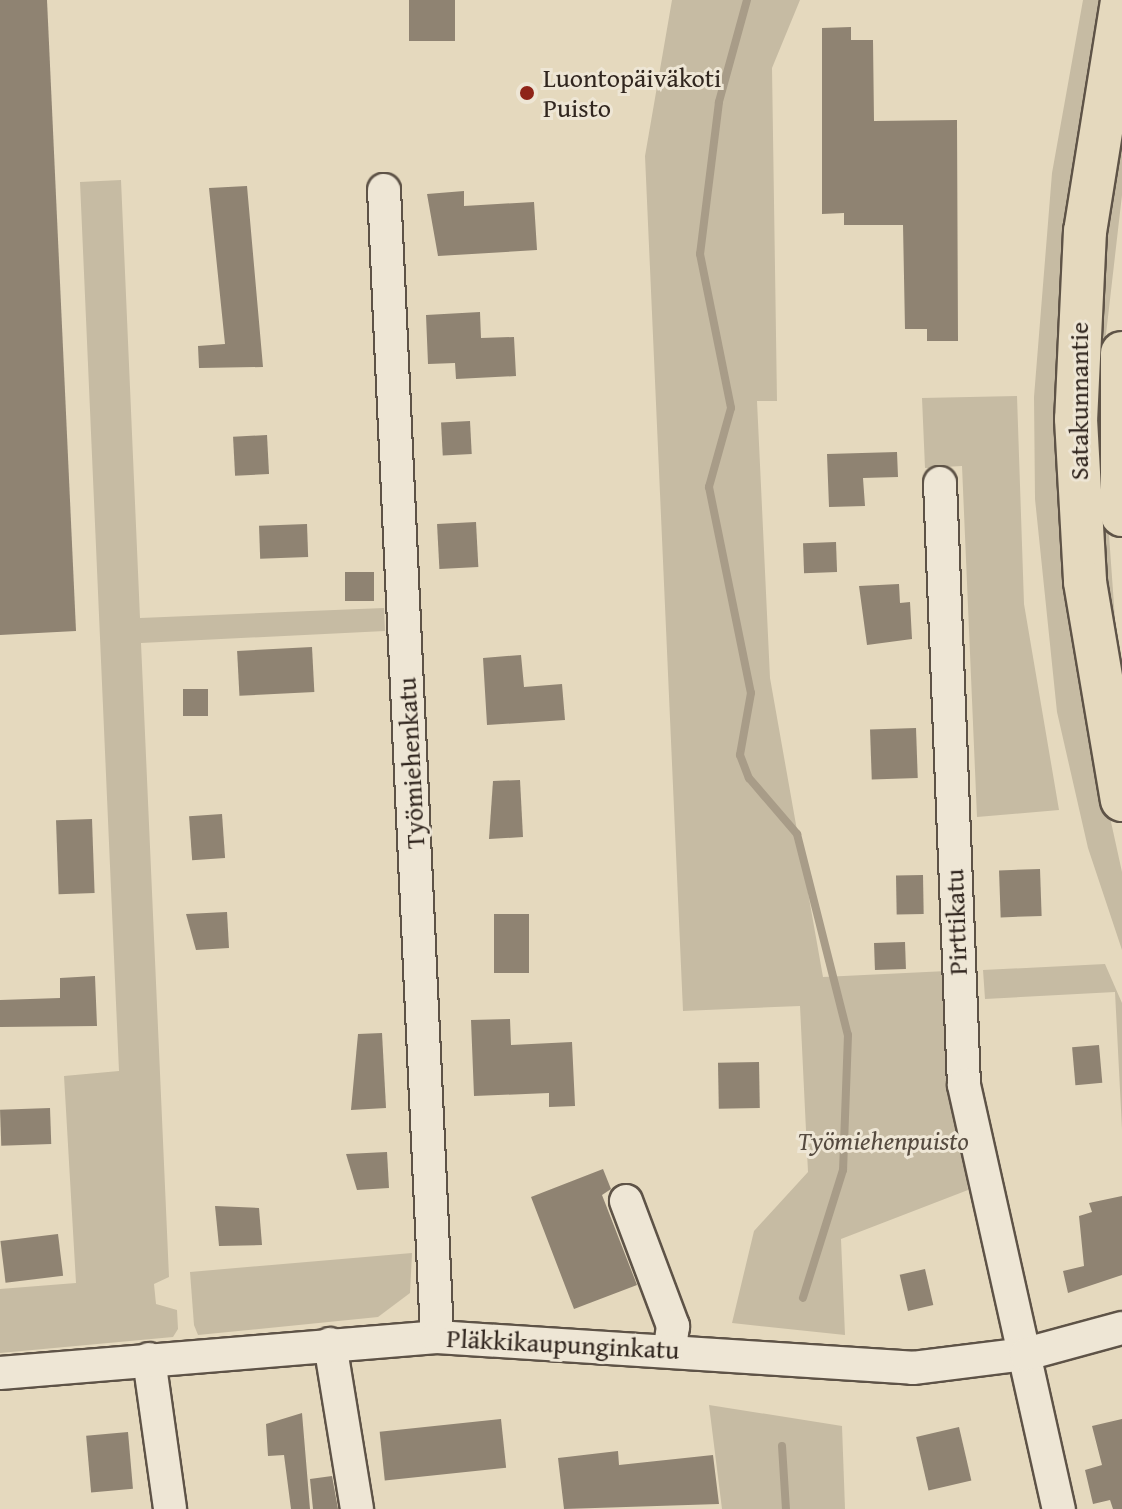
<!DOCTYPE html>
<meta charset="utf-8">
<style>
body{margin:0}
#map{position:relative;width:1122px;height:1509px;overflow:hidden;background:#e5d9be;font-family:"Gentium Book Plus",serif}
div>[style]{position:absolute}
.green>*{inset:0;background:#c6bba3}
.stream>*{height:8px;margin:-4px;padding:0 4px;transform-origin:4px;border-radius:4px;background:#a89c88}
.building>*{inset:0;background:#8f8372;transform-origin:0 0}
.roads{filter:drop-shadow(2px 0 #5e5347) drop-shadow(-2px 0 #5e5347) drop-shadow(0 2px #5e5347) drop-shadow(0 -2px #5e5347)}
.minor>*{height:32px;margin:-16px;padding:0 16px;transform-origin:16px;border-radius:16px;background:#eee6d5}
.major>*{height:42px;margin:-21px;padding:0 21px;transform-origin:21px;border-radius:21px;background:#e5d9be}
.dots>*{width:22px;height:22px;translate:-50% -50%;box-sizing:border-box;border:4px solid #eee6d5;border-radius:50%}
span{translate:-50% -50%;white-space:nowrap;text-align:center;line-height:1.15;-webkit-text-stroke:6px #eee6d5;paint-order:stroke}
.poi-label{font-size:26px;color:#31261f}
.left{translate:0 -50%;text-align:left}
.street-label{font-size:26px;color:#31261f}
.park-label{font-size:26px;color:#564b40;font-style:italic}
</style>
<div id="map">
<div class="green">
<i style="clip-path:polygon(672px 0,800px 0,772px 68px,777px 401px,757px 401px,770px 678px,823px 977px,947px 971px,968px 1190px,841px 1239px,845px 1335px,732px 1323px,754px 1231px,808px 1172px,800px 1006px,683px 1011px,645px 156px)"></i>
<i style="clip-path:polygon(1083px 0,1104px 0,1086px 708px,1122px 872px,1122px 950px,1088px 848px,1057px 712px,1035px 499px,1034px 397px,1052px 173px)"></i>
<i style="clip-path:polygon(1122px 86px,1122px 195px,1105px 343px,1105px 479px,1122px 717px,1102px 590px,1093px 344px)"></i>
<i style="clip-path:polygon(121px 180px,140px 618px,384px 608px,385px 631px,141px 643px,169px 1277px,154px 1284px,156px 1304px,177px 1310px,178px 1329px,173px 1337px,0 1353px,0 1289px,76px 1283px,64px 1076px,119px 1071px,80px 182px)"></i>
<i style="clip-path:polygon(1017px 396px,1024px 604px,1059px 810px,977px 817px,962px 466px,925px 468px,922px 398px)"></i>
<i style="clip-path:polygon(1105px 964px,1122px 1003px,1122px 1129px,1115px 992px,985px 999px,983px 970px)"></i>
<i style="clip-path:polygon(412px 1253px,410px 1293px,378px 1317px,198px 1335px,194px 1325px,190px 1272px)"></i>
<i style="clip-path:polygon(709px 1405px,842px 1426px,845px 1509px,722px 1509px)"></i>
</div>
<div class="stream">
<i style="left:747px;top:0;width:106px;rotate:105.4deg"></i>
<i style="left:719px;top:102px;width:153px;rotate:97.1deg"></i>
<i style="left:700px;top:254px;width:157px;rotate:78.6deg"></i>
<i style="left:731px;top:408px;width:82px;rotate:105.6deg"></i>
<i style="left:709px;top:487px;width:210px;rotate:78.5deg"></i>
<i style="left:751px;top:693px;width:63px;rotate:100.1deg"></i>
<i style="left:740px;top:755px;width:25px;rotate:69deg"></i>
<i style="left:749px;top:778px;width:74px;rotate:49.4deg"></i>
<i style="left:797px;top:834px;width:207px;rotate:75.8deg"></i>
<i style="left:848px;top:1035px;width:135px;rotate:92.1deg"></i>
<i style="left:843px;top:1170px;width:134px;rotate:107.4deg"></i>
<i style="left:782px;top:1446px;width:63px;rotate:86.4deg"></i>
</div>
<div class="building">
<i style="clip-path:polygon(0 0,47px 0,76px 631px,0 635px)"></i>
<i style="left:409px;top:0;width:46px;height:41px"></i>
<i style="clip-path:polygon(851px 27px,851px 40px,873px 40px,874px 121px,957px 120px,958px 341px,927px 341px,927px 329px,905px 329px,903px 225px,844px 225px,844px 213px,822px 214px,822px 28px)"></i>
<i style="clip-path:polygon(247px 186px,263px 367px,199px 368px,198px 346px,225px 344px,209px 188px)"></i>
<i style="clip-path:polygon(464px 191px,464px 206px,534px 202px,537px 250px,438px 256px,427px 194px)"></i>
<i style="clip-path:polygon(480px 312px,481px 338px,514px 337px,516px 376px,456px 379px,455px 363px,428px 364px,426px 315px)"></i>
<i style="left:470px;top:421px;width:33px;height:29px;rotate:87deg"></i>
<i style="left:267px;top:435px;width:39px;height:34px;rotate:87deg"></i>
<i style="clip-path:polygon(897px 452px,898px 477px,863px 478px,865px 506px,829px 507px,827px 454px)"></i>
<i style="left:476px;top:522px;width:45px;height:39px;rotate:87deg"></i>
<i style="left:307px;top:524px;width:33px;height:48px;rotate:88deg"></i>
<i style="left:836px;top:542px;width:30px;height:33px;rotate:88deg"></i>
<i style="left:345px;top:572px;width:29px;height:29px"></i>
<i style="clip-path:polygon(899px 584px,900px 603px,910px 602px,912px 639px,867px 645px,859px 586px)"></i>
<i style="left:312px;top:647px;width:45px;height:75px;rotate:87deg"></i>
<i style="clip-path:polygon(521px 655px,524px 687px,562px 684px,565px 720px,487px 725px,483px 658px)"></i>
<i style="left:183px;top:689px;width:25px;height:27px"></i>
<i style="left:916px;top:728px;width:50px;height:46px;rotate:88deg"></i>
<i style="clip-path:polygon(520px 780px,523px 837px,489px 839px,493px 781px)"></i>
<i style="left:222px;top:814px;width:44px;height:33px;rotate:86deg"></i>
<i style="left:92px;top:819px;width:74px;height:36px;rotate:88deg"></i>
<i style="left:1040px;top:869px;width:47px;height:41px;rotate:88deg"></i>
<i style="left:923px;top:875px;width:39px;height:27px;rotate:89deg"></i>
<i style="clip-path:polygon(227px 912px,229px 948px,196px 950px,186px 914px)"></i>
<i style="left:494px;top:914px;width:35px;height:59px"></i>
<i style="left:905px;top:942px;width:27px;height:31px;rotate:88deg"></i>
<i style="clip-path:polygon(95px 976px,97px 1026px,0 1027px,0 1000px,60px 998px,60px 978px)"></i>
<i style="clip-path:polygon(510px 1019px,511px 1045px,572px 1042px,575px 1106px,549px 1107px,549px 1093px,474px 1096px,471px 1020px)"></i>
<i style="clip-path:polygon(382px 1033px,386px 1108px,351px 1110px,358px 1034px)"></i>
<i style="left:1099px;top:1045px;width:38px;height:27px;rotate:85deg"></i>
<i style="left:759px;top:1062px;width:46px;height:41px;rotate:89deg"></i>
<i style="left:50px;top:1108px;width:36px;height:50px;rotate:88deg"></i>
<i style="clip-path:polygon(387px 1152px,389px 1188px,357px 1190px,346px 1154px)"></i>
<i style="clip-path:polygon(603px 1169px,611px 1189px,602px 1195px,637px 1285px,574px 1309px,531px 1197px)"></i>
<i style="clip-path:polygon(1122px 1196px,1122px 1275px,1068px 1293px,1063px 1271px,1084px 1266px,1079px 1216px,1092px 1212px,1089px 1203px)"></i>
<i style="clip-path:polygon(215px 1206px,259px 1208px,262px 1245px,219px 1246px)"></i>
<i style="left:58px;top:1234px;width:42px;height:58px;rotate:83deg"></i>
<i style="left:925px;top:1269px;width:37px;height:26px;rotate:77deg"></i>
<i style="clip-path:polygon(302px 1413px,310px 1509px,291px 1509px,284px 1455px,268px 1456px,266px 1424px)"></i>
<i style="left:501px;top:1419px;width:49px;height:122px;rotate:84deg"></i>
<i style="clip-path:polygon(1122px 1419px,1122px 1509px,1113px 1509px,1110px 1500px,1093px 1504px,1085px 1470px,1102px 1465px,1092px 1426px)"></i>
<i style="left:959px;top:1427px;width:55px;height:44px;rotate:77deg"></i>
<i style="left:128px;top:1432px;width:57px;height:42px;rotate:85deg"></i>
<i style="clip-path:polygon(618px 1451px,619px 1465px,713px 1455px,719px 1504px,564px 1509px,558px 1458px)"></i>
<i style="clip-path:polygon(332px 1476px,338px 1509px,313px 1509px,310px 1479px)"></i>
</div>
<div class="roads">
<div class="minor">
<i style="left:384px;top:190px;width:1148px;rotate:87.35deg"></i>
<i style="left:940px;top:483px;width:602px;rotate:87.72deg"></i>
<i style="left:964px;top:1085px;width:435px;rotate:77.4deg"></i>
<i style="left:626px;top:1201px;width:134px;rotate:69.4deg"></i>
<i style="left:673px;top:1326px;width:22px;rotate:98deg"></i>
<i style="left:330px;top:1344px;width:167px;rotate:80.7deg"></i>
<i style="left:149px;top:1359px;width:151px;rotate:82deg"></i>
<i style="left:0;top:1373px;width:438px;rotate:-4.7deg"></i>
<i style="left:437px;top:1337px;width:477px;rotate:3.7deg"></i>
<i style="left:913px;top:1368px;width:114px;rotate:-7.1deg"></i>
<i style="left:1026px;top:1354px;width:99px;rotate:-15.2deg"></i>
</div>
<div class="major">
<i style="left:1122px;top:1px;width:233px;rotate:99.1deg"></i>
<i style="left:1085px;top:231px;width:188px;rotate:92.7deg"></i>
<i style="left:1076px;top:419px;width:163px;rotate:86.8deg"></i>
<i style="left:1085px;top:582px;width:221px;rotate:80.4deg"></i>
<i style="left:1122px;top:353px;width:162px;rotate:90deg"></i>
</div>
</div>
<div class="dots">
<i style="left:527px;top:93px;background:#8f2418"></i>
</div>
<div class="poi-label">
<span class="left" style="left:543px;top:93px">Luontopäiväkoti<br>Puisto</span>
</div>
<div class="street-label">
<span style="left:1079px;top:401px;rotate:-90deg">Satakunnantie</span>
<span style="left:411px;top:763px;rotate:-93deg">Työmiehenkatu</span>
<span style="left:956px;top:922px;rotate:-92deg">Pirttikatu</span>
<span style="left:563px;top:1344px;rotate:3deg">Pläkkikaupunginkatu</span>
</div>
<div class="park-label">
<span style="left:883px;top:1141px">Työmiehenpuisto</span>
</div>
</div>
